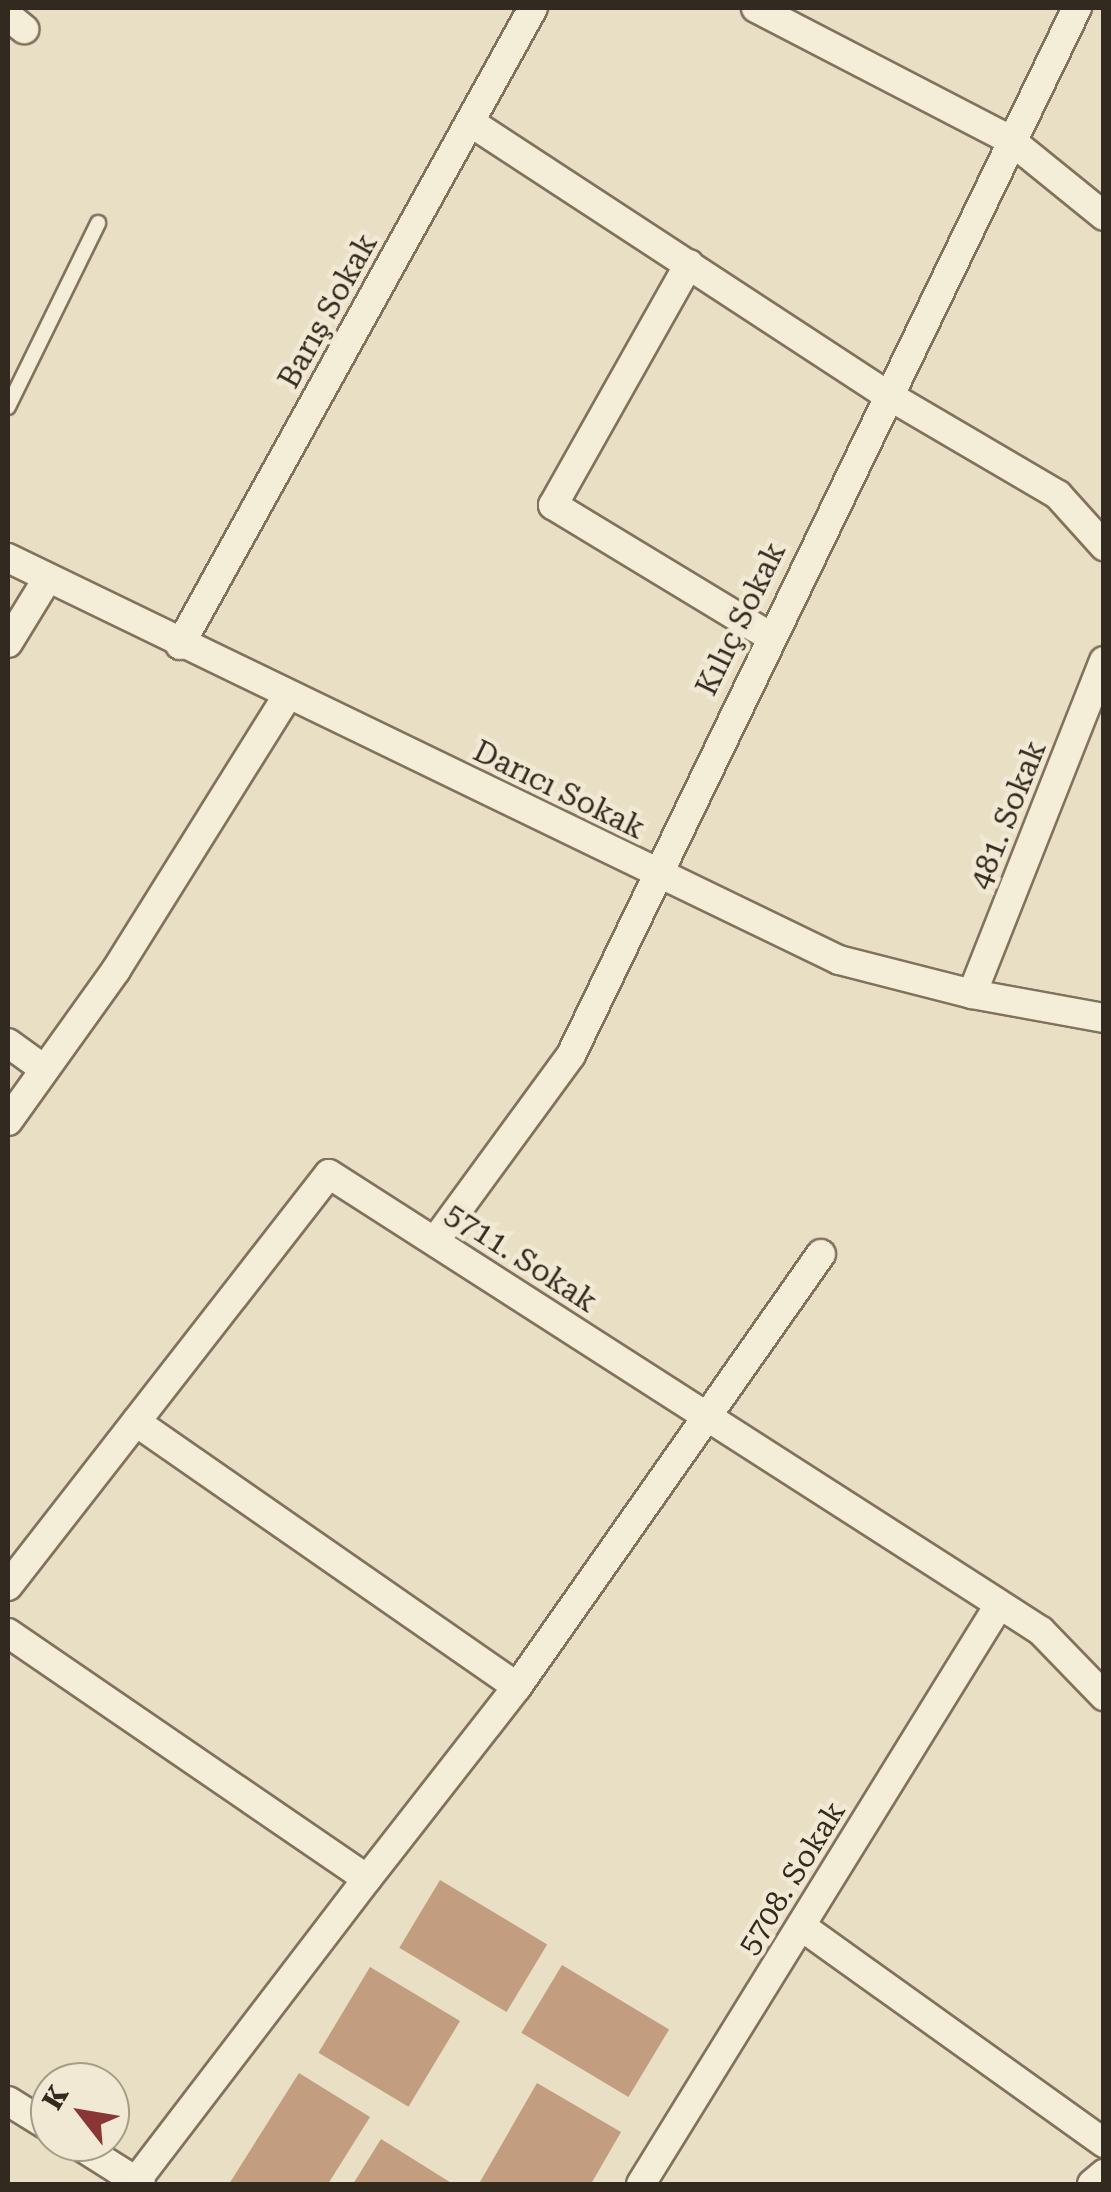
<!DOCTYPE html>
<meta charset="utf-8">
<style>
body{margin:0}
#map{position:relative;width:1111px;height:2192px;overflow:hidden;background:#e9dfc5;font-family:"Roboto Serif",serif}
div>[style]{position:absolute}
.building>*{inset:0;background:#c29d7f;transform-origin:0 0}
.roads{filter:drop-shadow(2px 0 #82725d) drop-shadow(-2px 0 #82725d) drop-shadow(0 2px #82725d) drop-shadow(0 -2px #82725d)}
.lane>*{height:14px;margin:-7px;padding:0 7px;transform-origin:7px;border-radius:7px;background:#f4edd7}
.street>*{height:28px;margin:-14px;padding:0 14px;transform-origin:14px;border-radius:14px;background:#f4edd7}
span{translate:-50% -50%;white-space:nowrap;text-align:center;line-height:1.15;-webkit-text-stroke:9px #f1e9d4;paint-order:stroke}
.street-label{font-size:30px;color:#332a1f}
.frame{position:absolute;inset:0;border:10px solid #332a1f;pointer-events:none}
.north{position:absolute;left:30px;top:2062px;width:100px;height:100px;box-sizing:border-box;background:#f1e9d4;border:2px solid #a59d8c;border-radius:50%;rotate:301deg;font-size:28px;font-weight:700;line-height:40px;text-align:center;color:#332a1f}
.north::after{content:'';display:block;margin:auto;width:35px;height:45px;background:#8a3634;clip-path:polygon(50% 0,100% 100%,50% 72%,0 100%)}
</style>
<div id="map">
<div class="building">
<i style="left:440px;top:1880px;width:125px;height:79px;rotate:31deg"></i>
<i style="left:562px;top:1965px;width:125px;height:79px;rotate:31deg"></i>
<i style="left:370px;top:1967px;width:105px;height:100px;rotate:31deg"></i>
<i style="clip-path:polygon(299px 2073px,370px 2117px,328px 2184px,229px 2184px)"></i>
<i style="clip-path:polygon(537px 2083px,621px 2132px,591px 2184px,484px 2184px,480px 2182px)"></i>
<i style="clip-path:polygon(381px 2139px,453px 2184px,353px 2184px)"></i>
</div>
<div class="roads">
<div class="lane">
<i style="left:8px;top:407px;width:205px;rotate:-63.9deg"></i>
</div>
<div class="street">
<i style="left:756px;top:8px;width:285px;rotate:27.4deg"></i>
<i style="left:1009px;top:139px;width:122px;rotate:39deg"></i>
<i style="left:8px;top:16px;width:21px;rotate:39deg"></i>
<i style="left:470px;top:122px;width:497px;rotate:33.2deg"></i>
<i style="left:886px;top:394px;width:199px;rotate:30.4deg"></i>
<i style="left:1058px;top:495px;width:69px;rotate:48deg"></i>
<i style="left:689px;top:264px;width:277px;rotate:119.4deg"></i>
<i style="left:553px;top:505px;width:253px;rotate:31.2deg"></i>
<i style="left:8px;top:558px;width:923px;rotate:25.82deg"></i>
<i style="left:839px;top:960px;width:137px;rotate:14.3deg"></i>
<i style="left:972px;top:994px;width:134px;rotate:10.3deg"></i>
<i style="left:8px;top:643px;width:73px;rotate:-58.5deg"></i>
<i style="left:180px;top:645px;width:728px;rotate:-61.01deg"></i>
<i style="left:972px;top:994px;width:358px;rotate:-68.4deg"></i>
<i style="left:8px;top:1043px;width:44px;rotate:35.8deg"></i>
<i style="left:8px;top:1121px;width:186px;rotate:-54.4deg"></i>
<i style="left:116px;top:970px;width:323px;rotate:-58deg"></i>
<i style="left:435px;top:1241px;width:230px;rotate:-53.8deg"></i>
<i style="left:571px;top:1055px;width:1163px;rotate:-64.21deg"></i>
<i style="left:136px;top:1422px;width:464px;rotate:34.8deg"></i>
<i style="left:8px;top:1586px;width:522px;rotate:-52.08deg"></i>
<i style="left:329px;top:1174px;width:846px;rotate:32.69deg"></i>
<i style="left:1041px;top:1631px;width:91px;rotate:45.9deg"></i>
<i style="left:8px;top:1633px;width:435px;rotate:34.4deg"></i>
<i style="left:367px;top:1879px;width:244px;rotate:-52deg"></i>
<i style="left:517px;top:1687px;width:529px;rotate:-54.93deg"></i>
<i style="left:801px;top:1926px;width:373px;rotate:35.6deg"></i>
<i style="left:8px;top:2101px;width:49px;rotate:31.8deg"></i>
<i style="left:74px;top:2142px;width:73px;rotate:32.2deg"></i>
<i style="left:136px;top:2181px;width:4px;rotate:124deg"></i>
<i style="left:141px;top:2184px;width:6px;rotate:-149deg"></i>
<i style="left:136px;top:2181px;width:380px;rotate:-52.6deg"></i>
<i style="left:641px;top:2184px;width:681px;rotate:-58.27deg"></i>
<i style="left:1092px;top:2184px;width:16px;rotate:-40deg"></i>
</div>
</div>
<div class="street-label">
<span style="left:328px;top:311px;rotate:-61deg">Barış Sokak</span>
<span style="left:741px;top:619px;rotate:-64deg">Kılıç Sokak</span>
<span style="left:559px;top:790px;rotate:26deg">Darıcı Sokak</span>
<span style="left:1008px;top:815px;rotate:-68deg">481. Sokak</span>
<span style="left:521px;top:1258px;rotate:33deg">5711. Sokak</span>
<span style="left:792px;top:1878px;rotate:-58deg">5708. Sokak</span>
</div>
<div class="frame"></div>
<div class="north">K</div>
</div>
